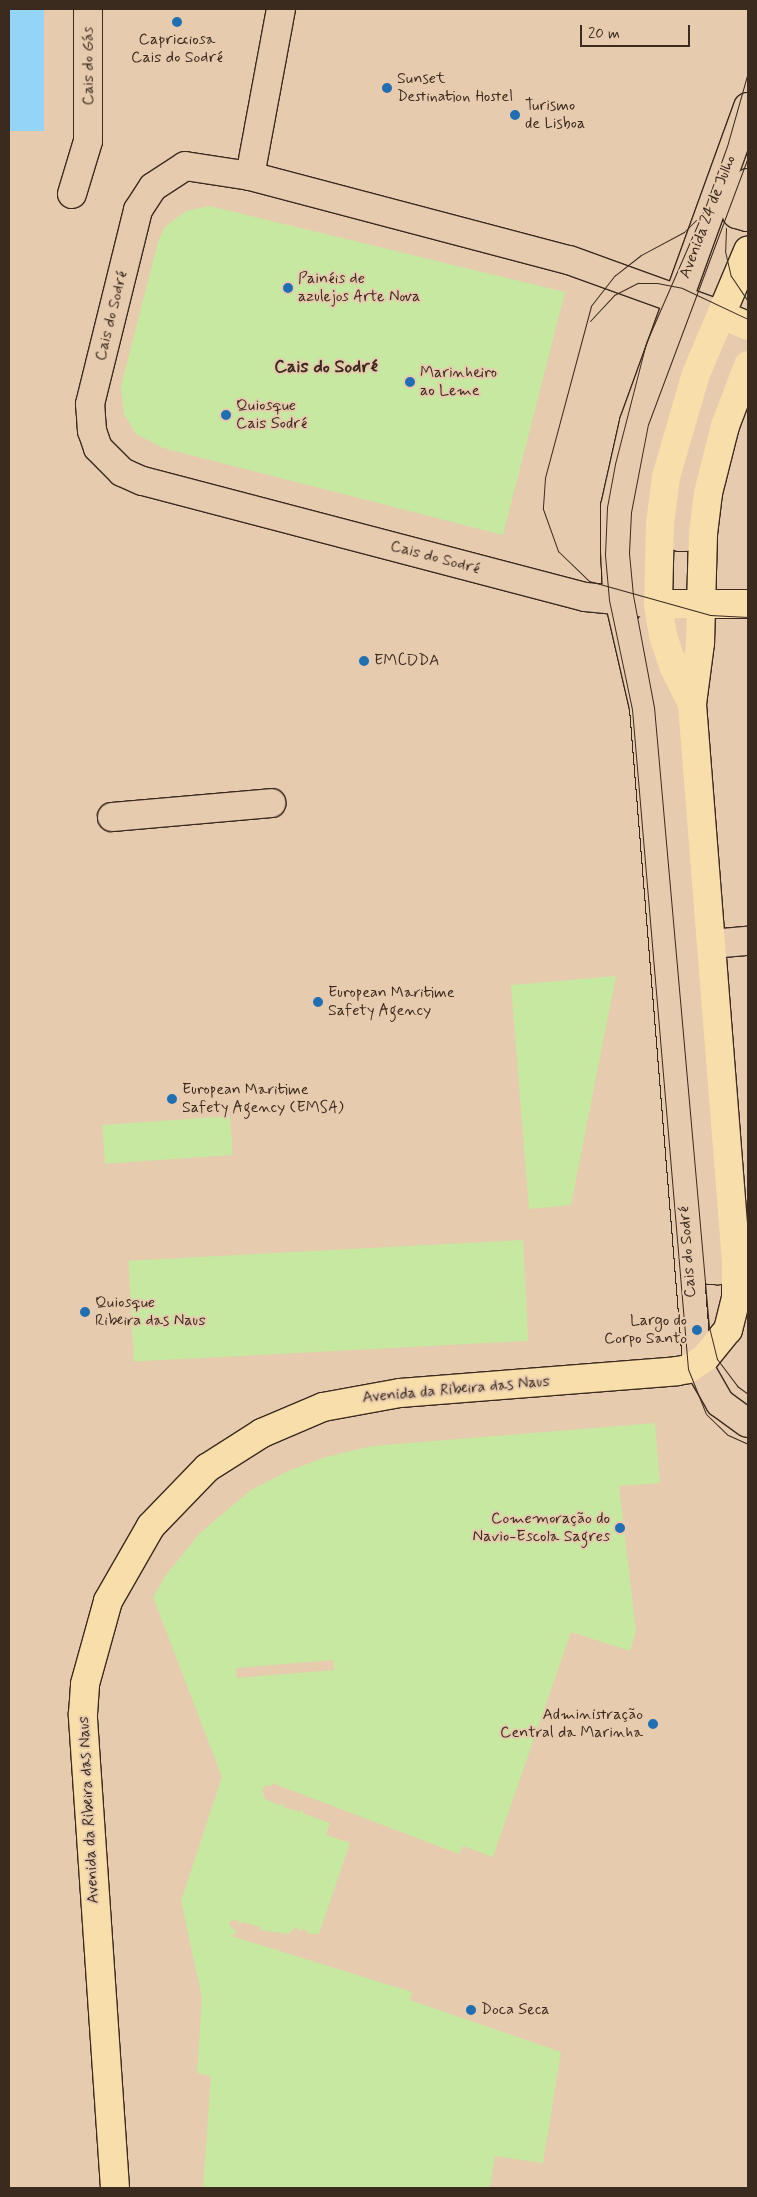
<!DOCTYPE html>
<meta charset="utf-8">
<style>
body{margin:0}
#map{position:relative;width:757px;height:2197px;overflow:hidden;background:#e7cbae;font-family:Mynerve,sans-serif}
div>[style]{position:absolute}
.green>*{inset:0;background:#c6e8a1;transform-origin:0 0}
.water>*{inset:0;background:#94d4f6;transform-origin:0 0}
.roads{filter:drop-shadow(1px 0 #3b2a1e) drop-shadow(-1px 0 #3b2a1e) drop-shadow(0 1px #3b2a1e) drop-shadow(0 -1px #3b2a1e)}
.minor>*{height:28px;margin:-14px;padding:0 14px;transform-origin:14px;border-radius:14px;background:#e7cbae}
.major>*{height:28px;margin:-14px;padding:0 14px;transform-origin:14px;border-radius:14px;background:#f8deab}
.tram>*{height:1px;margin:-0.5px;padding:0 0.5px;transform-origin:0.5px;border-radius:0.5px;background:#3b2a1e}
.dots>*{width:14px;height:14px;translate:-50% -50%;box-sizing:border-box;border:2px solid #e7cbae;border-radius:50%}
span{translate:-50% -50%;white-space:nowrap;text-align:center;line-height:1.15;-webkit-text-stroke:4px #e7cbae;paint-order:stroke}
.poi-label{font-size:16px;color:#3b2a1e}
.left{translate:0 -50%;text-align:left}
.right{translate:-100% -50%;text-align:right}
.street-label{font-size:16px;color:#3b2a1e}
.neighbourhood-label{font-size:18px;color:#3b2a1e;font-weight:700}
.frame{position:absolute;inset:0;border:10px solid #3b2a1e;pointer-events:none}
.scale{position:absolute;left:580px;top:25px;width:110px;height:22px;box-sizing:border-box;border:2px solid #3b2a1e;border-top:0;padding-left:6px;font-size:15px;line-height:18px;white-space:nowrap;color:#3b2a1e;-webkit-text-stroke:4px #e7cbae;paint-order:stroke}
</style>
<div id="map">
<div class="green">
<i style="clip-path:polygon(210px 206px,565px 292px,503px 535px,163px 448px,136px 434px,124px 414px,121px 386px,158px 242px,165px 227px,175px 219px,186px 211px)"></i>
<i style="clip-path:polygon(616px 976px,571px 1205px,529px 1209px,511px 985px)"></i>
<i style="left:230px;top:1116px;width:39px;height:128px;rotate:86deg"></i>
<i style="left:523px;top:1240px;width:101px;height:395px;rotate:87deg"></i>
<i style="clip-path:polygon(evenodd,655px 1423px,660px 1483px,619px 1486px,636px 1631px,630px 1651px,571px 1632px,493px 1857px,463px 1846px,459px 1854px,272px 1783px,271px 1787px,266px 1785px,262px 1789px,265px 1799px,279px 1805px,284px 1803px,283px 1807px,300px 1812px,301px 1809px,304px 1814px,330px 1823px,326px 1835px,350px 1843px,319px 1934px,309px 1934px,303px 1928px,301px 1932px,297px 1927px,288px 1934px,260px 1930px,260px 1927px,243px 1922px,239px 1925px,239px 1921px,231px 1920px,229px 1925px,237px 1932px,231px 1936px,412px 1992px,410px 2000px,561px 2052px,543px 2163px,495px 2156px,490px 2188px,203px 2188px,211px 2076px,197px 2073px,202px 1998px,181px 1901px,222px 1777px,153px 1597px,166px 1575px,200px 1533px,251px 1490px,286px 1472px,326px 1457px,372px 1446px,655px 1423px,333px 1660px,334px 1670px,237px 1678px,236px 1668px,333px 1660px)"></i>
</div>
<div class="water">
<i style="left:9px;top:9px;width:35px;height:122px"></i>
</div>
<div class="roads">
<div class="minor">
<i style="left:748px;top:107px;width:335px;rotate:109.9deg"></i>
<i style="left:634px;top:422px;width:87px;rotate:102.6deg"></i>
<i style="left:615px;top:507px;width:43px;rotate:90deg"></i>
<i style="left:615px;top:550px;width:40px;rotate:87.1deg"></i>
<i style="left:617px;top:590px;width:121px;rotate:77.1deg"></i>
<i style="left:644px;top:708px;width:657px;rotate:85.37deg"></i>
<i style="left:697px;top:1363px;width:46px;rotate:60.1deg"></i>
<i style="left:720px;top:1403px;width:34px;rotate:36deg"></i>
<i style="left:250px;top:176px;width:170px;rotate:-79.5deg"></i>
<i style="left:748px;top:183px;width:33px;rotate:110deg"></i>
<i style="left:737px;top:214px;width:10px;rotate:17deg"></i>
<i style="left:747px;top:217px;width:3px;rotate:-72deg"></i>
<i style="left:72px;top:194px;width:55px;rotate:-73.2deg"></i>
<i style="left:88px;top:141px;width:132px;rotate:-90deg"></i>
<i style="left:689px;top:320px;width:9px;rotate:21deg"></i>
<i style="left:697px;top:323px;width:79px;rotate:111.7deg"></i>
<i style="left:668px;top:396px;width:73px;rotate:105.2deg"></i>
<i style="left:649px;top:466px;width:64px;rotate:97.2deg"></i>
<i style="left:641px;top:529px;width:50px;rotate:87.7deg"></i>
<i style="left:643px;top:579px;width:7px;rotate:164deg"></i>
<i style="left:636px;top:581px;width:56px;rotate:-92deg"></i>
<i style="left:634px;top:525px;width:63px;rotate:-81.7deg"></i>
<i style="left:643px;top:463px;width:72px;rotate:-74.6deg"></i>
<i style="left:662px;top:394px;width:79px;rotate:-70deg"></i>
<i style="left:732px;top:346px;width:5px"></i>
<i style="left:737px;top:346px;width:88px;rotate:109.9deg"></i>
<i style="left:707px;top:429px;width:58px;rotate:105deg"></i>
<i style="left:692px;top:485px;width:52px;rotate:97.7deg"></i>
<i style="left:685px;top:537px;width:5px;rotate:180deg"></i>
<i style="left:680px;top:537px;width:29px;rotate:-90deg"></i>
<i style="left:680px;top:508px;width:59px;rotate:-81.2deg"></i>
<i style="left:689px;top:450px;width:72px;rotate:-71.3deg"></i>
<i style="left:712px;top:382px;width:41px;rotate:-60.9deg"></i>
<i style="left:658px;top:604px;width:73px;rotate:-174.5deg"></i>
<i style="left:585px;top:597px;width:458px;rotate:-165.3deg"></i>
<i style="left:142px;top:481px;width:22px;rotate:-156deg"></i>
<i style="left:122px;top:472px;width:34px;rotate:-135deg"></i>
<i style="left:98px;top:448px;width:18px;rotate:-109deg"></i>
<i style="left:92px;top:431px;width:27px;rotate:-94deg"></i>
<i style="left:90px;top:404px;width:200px;rotate:-76.1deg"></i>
<i style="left:138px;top:210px;width:27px;rotate:-57deg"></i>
<i style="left:153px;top:187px;width:38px;rotate:-33deg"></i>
<i style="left:185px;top:166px;width:66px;rotate:8.7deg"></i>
<i style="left:250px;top:176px;width:330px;rotate:14.8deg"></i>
<i style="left:569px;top:260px;width:162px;rotate:19.9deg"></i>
<i style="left:675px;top:623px;width:9px;rotate:32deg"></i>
<i style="left:683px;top:628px;width:36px;rotate:88deg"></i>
<i style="left:684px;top:664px;width:4px;rotate:-153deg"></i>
<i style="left:680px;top:662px;width:35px;rotate:-103deg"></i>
<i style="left:672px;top:628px;width:6px;rotate:-59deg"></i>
<i style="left:657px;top:626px;width:95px;rotate:78.5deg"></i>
<i style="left:676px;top:719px;width:553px;rotate:85.64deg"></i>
<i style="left:718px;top:1270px;width:7px;rotate:180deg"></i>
<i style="left:711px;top:1270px;width:555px;rotate:-94.45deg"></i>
<i style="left:668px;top:717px;width:92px;rotate:-101.3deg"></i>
<i style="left:650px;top:627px;width:7px;rotate:-8deg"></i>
<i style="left:112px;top:817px;width:160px;rotate:-5deg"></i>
<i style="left:711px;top:944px;width:37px;rotate:-5deg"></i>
</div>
<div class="major">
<i style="left:721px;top:315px;width:29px;rotate:22deg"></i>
<i style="left:658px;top:604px;width:90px"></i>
<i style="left:692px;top:704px;width:40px;rotate:-116.6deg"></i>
<i style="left:674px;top:668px;width:34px;rotate:-109deg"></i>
<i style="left:663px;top:636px;width:32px;rotate:-99deg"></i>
<i style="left:658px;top:604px;width:80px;rotate:-88.6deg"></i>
<i style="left:660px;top:524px;width:47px;rotate:-82.7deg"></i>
<i style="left:666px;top:477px;width:107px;rotate:-73.8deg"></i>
<i style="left:696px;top:374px;width:134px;rotate:-67.1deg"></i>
<i style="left:115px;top:2188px;width:475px;rotate:-93.9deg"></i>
<i style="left:83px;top:1714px;width:30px;rotate:-86deg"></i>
<i style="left:85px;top:1684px;width:86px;rotate:-74.5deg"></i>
<i style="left:108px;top:1601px;width:86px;rotate:-60.2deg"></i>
<i style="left:151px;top:1526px;width:81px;rotate:-46deg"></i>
<i style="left:207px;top:1468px;width:65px;rotate:-32.5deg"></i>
<i style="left:262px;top:1433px;width:66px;rotate:-23.1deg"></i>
<i style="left:323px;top:1407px;width:78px;rotate:-10.3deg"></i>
<i style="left:400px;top:1393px;width:278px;rotate:-4.5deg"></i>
<i style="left:677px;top:1371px;width:11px;rotate:-10deg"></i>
<i style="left:688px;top:1369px;width:20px;rotate:-33deg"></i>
<i style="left:705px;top:1358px;width:36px;rotate:-51deg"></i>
<i style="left:728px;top:1330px;width:34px;rotate:-76deg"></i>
<i style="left:736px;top:1297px;width:35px;rotate:-90deg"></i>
<i style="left:736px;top:1262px;width:560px;rotate:-94.51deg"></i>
<i style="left:692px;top:704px;width:62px;rotate:-82.5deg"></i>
<i style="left:700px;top:643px;width:109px;rotate:-88.4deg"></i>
<i style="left:703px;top:534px;width:41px;rotate:-83deg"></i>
<i style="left:708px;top:493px;width:69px;rotate:-75.8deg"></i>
<i style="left:725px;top:426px;width:65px;rotate:-69.3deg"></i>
</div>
</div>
<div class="tram">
<i style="left:748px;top:72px;width:77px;rotate:105.8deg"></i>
<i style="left:727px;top:146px;width:63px;rotate:109.6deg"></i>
<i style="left:706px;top:205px;width:150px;rotate:113.5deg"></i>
<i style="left:646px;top:343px;width:125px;rotate:104.4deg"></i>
<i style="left:615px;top:464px;width:44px;rotate:100.5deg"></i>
<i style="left:607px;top:507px;width:48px;rotate:92.4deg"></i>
<i style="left:605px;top:555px;width:45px;rotate:84.9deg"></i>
<i style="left:609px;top:600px;width:111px;rotate:78.1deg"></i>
<i style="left:632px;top:709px;width:662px;rotate:85.15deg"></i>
<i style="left:688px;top:1369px;width:48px;rotate:68.2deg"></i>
<i style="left:706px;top:1414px;width:30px;rotate:44deg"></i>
<i style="left:728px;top:1435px;width:22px;rotate:24deg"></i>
<i style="left:748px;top:157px;width:285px;rotate:110.5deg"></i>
<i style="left:648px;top:424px;width:90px;rotate:100.9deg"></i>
<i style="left:631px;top:512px;width:41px;rotate:92.8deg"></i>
<i style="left:629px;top:553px;width:42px;rotate:84.6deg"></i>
<i style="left:633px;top:595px;width:114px;rotate:79.4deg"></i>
<i style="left:654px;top:707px;width:622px;rotate:84.93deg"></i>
<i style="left:709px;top:1327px;width:33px;rotate:76deg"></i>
<i style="left:717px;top:1359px;width:34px;rotate:53deg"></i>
<i style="left:737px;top:1386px;width:14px;rotate:36deg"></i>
<i style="left:696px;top:220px;width:17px;rotate:135deg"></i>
<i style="left:684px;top:232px;width:49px;rotate:151.9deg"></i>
<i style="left:641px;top:255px;width:33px;rotate:142deg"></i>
<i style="left:615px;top:275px;width:39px;rotate:128deg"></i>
<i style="left:591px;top:306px;width:178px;rotate:105deg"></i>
<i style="left:545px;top:478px;width:31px;rotate:94deg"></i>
<i style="left:543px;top:509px;width:45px;rotate:70.3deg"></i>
<i style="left:558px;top:551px;width:43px;rotate:44.1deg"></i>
<i style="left:589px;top:581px;width:126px;rotate:15.7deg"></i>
<i style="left:710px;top:615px;width:38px;rotate:3deg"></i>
<i style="left:726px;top:228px;width:23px;rotate:92deg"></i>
<i style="left:725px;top:251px;width:26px;rotate:77deg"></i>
<i style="left:731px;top:276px;width:30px;rotate:56deg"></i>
<i style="left:590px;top:321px;width:35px;rotate:-47deg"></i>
<i style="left:614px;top:295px;width:27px;rotate:-27deg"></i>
<i style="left:638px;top:283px;width:19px"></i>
<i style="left:657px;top:283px;width:25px;rotate:11deg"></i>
<i style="left:682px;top:288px;width:73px;rotate:25.2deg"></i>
</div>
<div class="dots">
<i style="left:177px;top:22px;background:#1f6fb2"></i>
<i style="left:387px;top:88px;background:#1f6fb2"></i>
<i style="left:515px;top:115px;background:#1f6fb2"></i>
<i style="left:288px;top:288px;background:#1f6fb2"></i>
<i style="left:410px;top:382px;background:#1f6fb2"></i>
<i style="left:226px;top:415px;background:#1f6fb2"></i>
<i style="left:364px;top:661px;background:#1f6fb2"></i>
<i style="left:318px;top:1002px;background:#1f6fb2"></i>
<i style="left:172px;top:1099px;background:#1f6fb2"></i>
<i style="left:85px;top:1312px;background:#1f6fb2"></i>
<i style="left:697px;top:1330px;background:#1f6fb2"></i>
<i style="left:620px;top:1528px;background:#1f6fb2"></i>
<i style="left:653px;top:1724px;background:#1f6fb2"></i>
<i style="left:471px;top:2010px;background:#1f6fb2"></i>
</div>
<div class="poi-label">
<span style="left:177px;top:49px">Capricciosa<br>Cais do Sodré</span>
<span class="left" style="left:397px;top:88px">Sunset<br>Destination Hostel</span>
<span class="left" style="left:525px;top:115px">Turismo<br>de Lisboa</span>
<span class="left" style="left:298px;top:288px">Painéis de<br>azulejos Arte Nova</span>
<span class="left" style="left:420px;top:382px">Marinheiro<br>ao Leme</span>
<span class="left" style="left:236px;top:415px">Quiosque<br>Cais Sodré</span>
<span class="left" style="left:374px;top:661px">EMCDDA</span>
<span class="left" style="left:328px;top:1002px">European Maritime<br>Safety Agency</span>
<span class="left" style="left:182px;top:1099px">European Maritime<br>Safety Agency (EMSA)</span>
<span class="left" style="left:95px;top:1312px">Quiosque<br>Ribeira das Naus</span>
<span class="right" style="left:687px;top:1330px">Largo do<br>Corpo Santo</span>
<span class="right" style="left:610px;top:1528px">Comemoração do<br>Navio-Escola Sagres</span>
<span class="right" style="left:643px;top:1724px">Administração<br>Central da Marinha</span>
<span class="left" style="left:481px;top:2010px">Doca Seca</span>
</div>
<div class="street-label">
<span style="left:89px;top:66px;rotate:-90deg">Cais do Gás</span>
<span style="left:708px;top:217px;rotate:-69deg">Avenida 24 de Julho</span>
<span style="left:112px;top:316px;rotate:-76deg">Cais do Sodré</span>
<span style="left:435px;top:558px;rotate:15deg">Cais do Sodré</span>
<span style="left:688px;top:1252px;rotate:-94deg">Cais do Sodré</span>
<span style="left:456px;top:1390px;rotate:-5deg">Avenida da Ribeira das Naus</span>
<span style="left:89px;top:1810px;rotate:-93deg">Avenida da Ribeira das Naus</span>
</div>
<div class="neighbourhood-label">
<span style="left:326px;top:367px">Cais do Sodré</span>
</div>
<div class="frame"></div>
<div class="scale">20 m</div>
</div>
